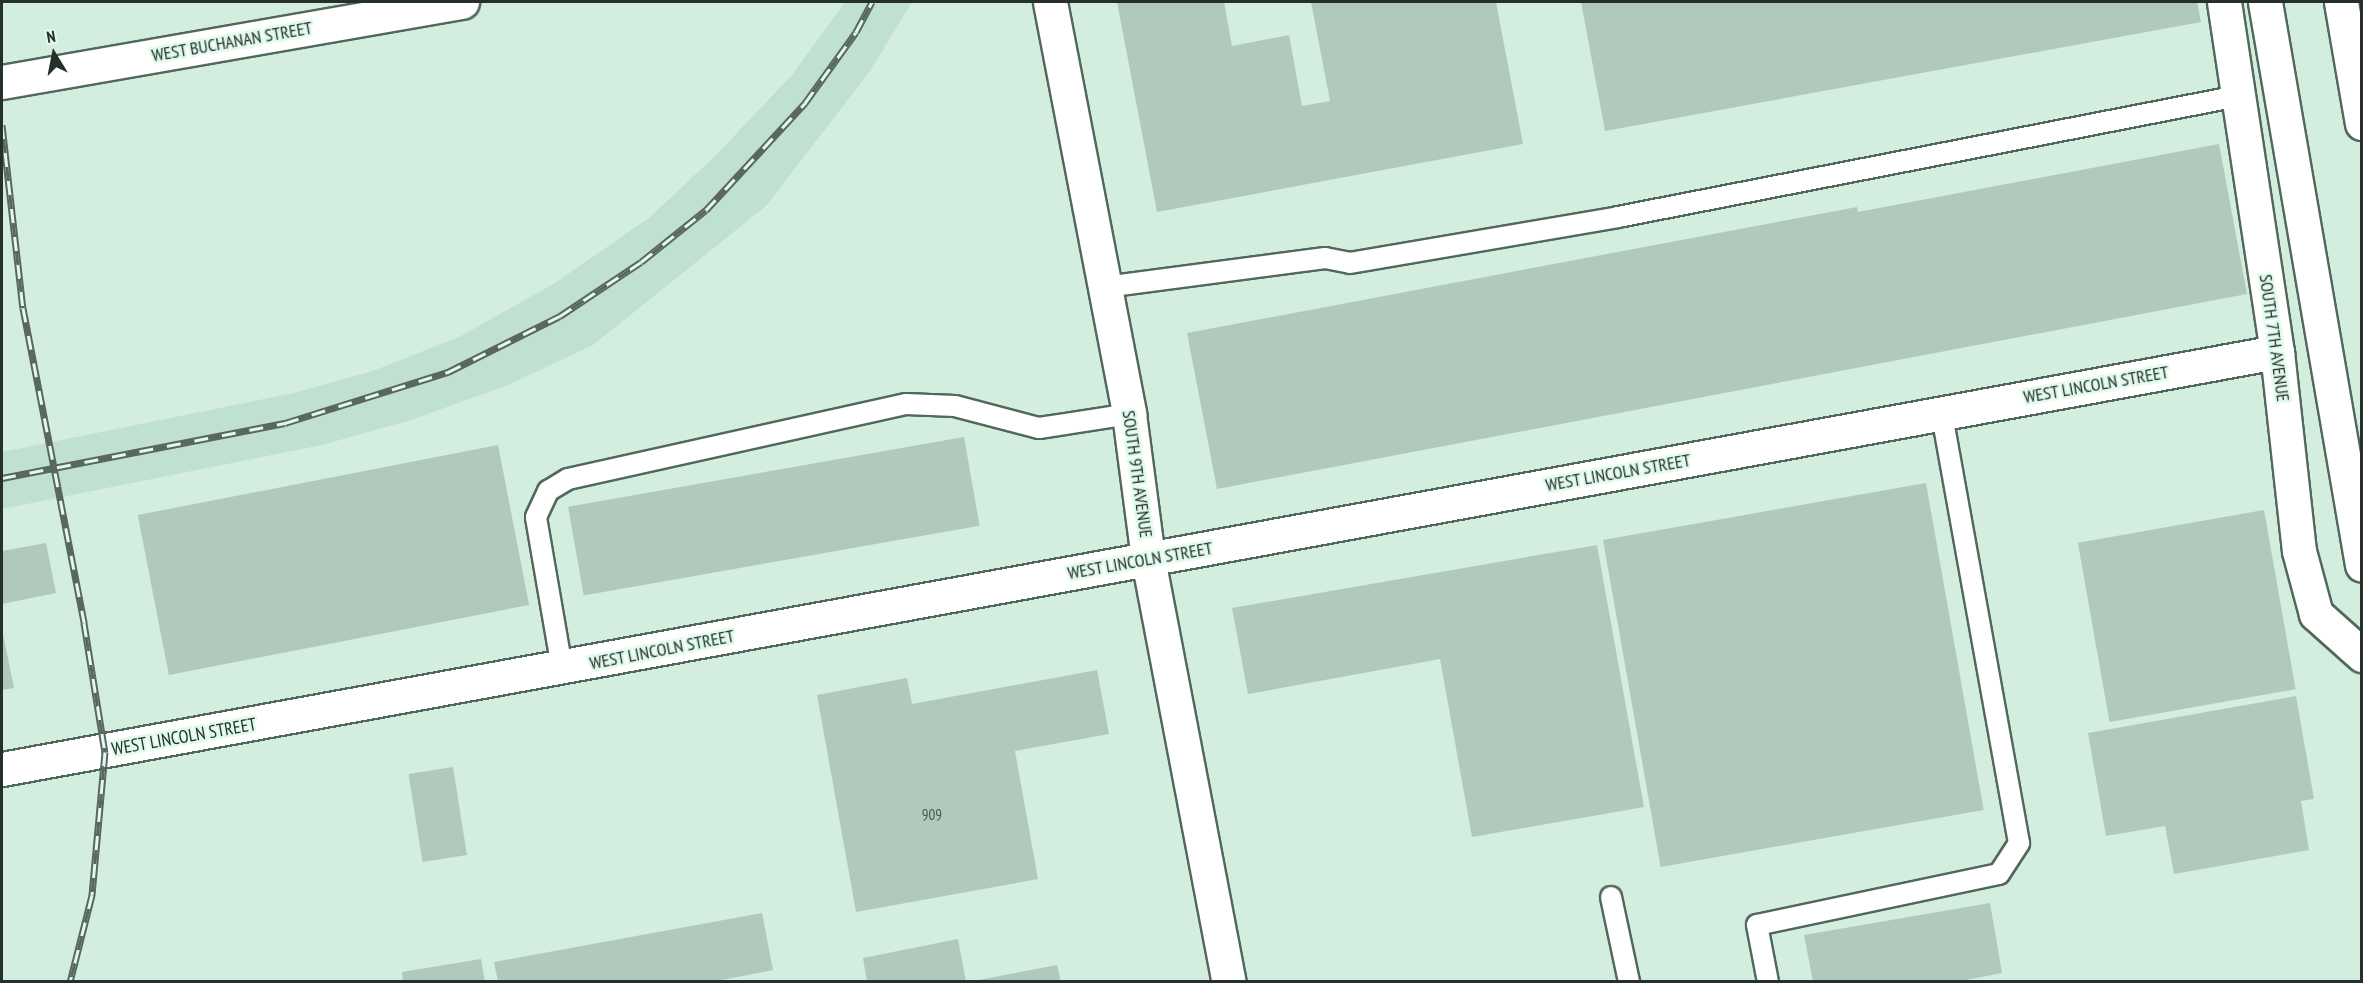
<!DOCTYPE html>
<style>
body{margin:0}
#map{position:relative;width:2363px;height:983px;overflow:hidden;background:#d3eddf;font-family:"PT Sans Narrow",sans-serif}
div>[style]{position:absolute}
.built>*{inset:0;background:#c0e1cf}
.building>*{inset:0;background:#b0c9bc;transform-origin:0 0}
.roads{filter:drop-shadow(2px 0 #52685c) drop-shadow(-2px 0 #52685c) drop-shadow(0 2px #52685c) drop-shadow(0 -2px #52685c)}
.lane>*{height:20px;margin:-10px;padding:0 10px;transform-origin:10px;border-radius:10px;background:#fff}
.street>*{height:33px;margin:-16.5px;padding:0 16.5px;transform-origin:16.5px;border-radius:16.5px;background:#fff}
.secondary>*{height:33px;margin:-16.5px;padding:0 16.5px;transform-origin:16.5px;border-radius:16.5px;background:#fff}
.rail>*{height:7px;margin-top:-3.5px;transform-origin:0;background:repeating-linear-gradient(90deg,#e0faec 0 14px,#596760 0 28px);box-sizing:border-box;border-block:2px solid #596760}
span{translate:-50% -50%;white-space:nowrap;text-align:center;line-height:1.15;-webkit-text-stroke:5px #e0faec;paint-order:stroke}
.number-label{font-size:15px;color:#48564f}
.number-label span{-webkit-text-stroke-width:0}
.street-label{font-size:18px;color:#26302b}
.frame{position:absolute;inset:0;border:3px solid #26302b;pointer-events:none}
.north{position:absolute;left:24px;top:24px;width:60px;height:60px;-webkit-text-stroke:4px #e0faec;paint-order:stroke;rotate:350deg;font-size:16px;font-weight:700;line-height:24px;text-align:center;color:#26302b}
.north::after{content:'';display:block;margin:auto;width:21px;height:27px;background:#26302b;clip-path:polygon(50% 0,100% 100%,50% 72%,0 100%)}
</style>
<div id="map">
<div class="built">
<i style="clip-path:polygon(845px 2px,912px 2px,870px 71px,766px 206px,593px 345px,508px 385px,411px 420px,322px 445px,2px 509px,2px 452px,294px 393px,373px 371px,461px 336px,555px 283px,649px 218px,715px 156px,792px 75px)"></i>
</div>
<div class="building">
<i style="clip-path:polygon(1117px 2px,1224px 2px,1232px 46px,1289px 35px,1302px 106px,1330px 101px,1311px 2px,1496px 2px,1523px 144px,1157px 212px)"></i>
<i style="clip-path:polygon(1581px 2px,2197px 2px,2201px 22px,1605px 131px)"></i>
<i style="clip-path:polygon(2219px 144px,2247px 294px,1217px 489px,1187px 333px,1857px 207px,1858px 212px)"></i>
<i style="left:964px;top:437px;width:90px;height:402px;rotate:80deg"></i>
<i style="left:498px;top:445px;width:163px;height:367px;rotate:79deg"></i>
<i style="left:1926px;top:483px;width:332px;height:328px;rotate:80deg"></i>
<i style="left:2264px;top:510px;width:182px;height:189px;rotate:80deg"></i>
<i style="clip-path:polygon(46px 543px,56px 593px,2px 604px,2px 551px)"></i>
<i style="clip-path:polygon(1597px 545px,1644px 807px,1472px 837px,1440px 659px,1248px 694px,1232px 608px)"></i>
<i style="clip-path:polygon(2px 629px,14px 688px,2px 690px)"></i>
<i style="clip-path:polygon(1097px 670px,1109px 734px,1015px 751px,1038px 879px,856px 912px,817px 695px,907px 678px,912px 704px)"></i>
<i style="clip-path:polygon(2296px 696px,2314px 799px,2301px 801px,2309px 850px,2174px 874px,2165px 826px,2106px 836px,2088px 733px)"></i>
<i style="left:453px;top:767px;width:89px;height:45px;rotate:81deg"></i>
<i style="clip-path:polygon(1990px 903px,2002px 973px,1956px 982px,1813px 982px,1804px 935px)"></i>
<i style="clip-path:polygon(762px 913px,773px 970px,712px 982px,498px 982px,494px 962px)"></i>
<i style="clip-path:polygon(958px 939px,966px 982px,867px 982px,863px 958px)"></i>
<i style="clip-path:polygon(481px 959px,485px 982px,403px 982px,402px 972px)"></i>
<i style="clip-path:polygon(1057px 965px,1061px 982px,978px 982px,978px 980px)"></i>
</div>
<div class="roads">
<div class="lane">
<i style="left:1105px;top:287px;width:222px;rotate:-7.5deg"></i>
<i style="left:1325px;top:258px;width:25px;rotate:11deg"></i>
<i style="left:1350px;top:263px;width:272px;rotate:-9.7deg"></i>
<i style="left:1618px;top:217px;width:632px;rotate:-11.04deg"></i>
<i style="left:562px;top:668px;width:153px;rotate:-99.8deg"></i>
<i style="left:536px;top:517px;width:29px;rotate:-65deg"></i>
<i style="left:548px;top:491px;width:23px;rotate:-31deg"></i>
<i style="left:568px;top:479px;width:346px;rotate:-12.5deg"></i>
<i style="left:906px;top:404px;width:49px;rotate:2.3deg"></i>
<i style="left:955px;top:406px;width:87px;rotate:14.7deg"></i>
<i style="left:1039px;top:428px;width:91px;rotate:-8.8deg"></i>
<i style="left:1611px;top:897px;width:87px;rotate:78deg"></i>
<i style="left:1768px;top:982px;width:58px;rotate:-100.9deg"></i>
<i style="left:1757px;top:925px;width:247px;rotate:-11.9deg"></i>
<i style="left:1999px;top:874px;width:37px;rotate:-57deg"></i>
<i style="left:2019px;top:843px;width:436px;rotate:-100.2deg"></i>
</div>
<div class="street">
<i style="left:1050px;top:2px;width:420px;rotate:79.1deg"></i>
<i style="left:1129px;top:414px;width:146px;rotate:82.5deg"></i>
<i style="left:1148px;top:559px;width:431px;rotate:79.2deg"></i>
<i style="left:2224px;top:2px;width:354px;rotate:81.4deg"></i>
<i style="left:2277px;top:352px;width:200px;rotate:83.7deg"></i>
<i style="left:2299px;top:551px;width:65px;rotate:74.9deg"></i>
<i style="left:2316px;top:614px;width:62px;rotate:41.7deg"></i>
<i style="left:2px;top:82px;width:467px;rotate:-9.9deg"></i>
<i style="left:2px;top:769px;width:2313px;rotate:-10.39deg"></i>
</div>
<div class="secondary">
<i style="left:2265px;top:2px;width:571px;rotate:80.22deg"></i>
<i style="left:2341px;top:2px;width:123px;rotate:80.2deg"></i>
</div>
</div>
<div class="rail">
<i style="left:2px;top:125px;width:184px;rotate:83.5deg"></i>
<i style="left:23px;top:308px;width:321px;rotate:79deg"></i>
<i style="left:84px;top:623px;width:131px;rotate:80.8deg"></i>
<i style="left:105px;top:752px;width:144px;rotate:95.2deg"></i>
<i style="left:92px;top:895px;width:90px;rotate:104.2deg"></i>
<i style="left:2px;top:478px;width:288px;rotate:-11deg"></i>
<i style="left:285px;top:423px;width:171px;rotate:-17.4deg"></i>
<i style="left:448px;top:372px;width:125px;rotate:-26.6deg"></i>
<i style="left:560px;top:316px;width:97px;rotate:-33.7deg"></i>
<i style="left:641px;top:262px;width:83px;rotate:-38.7deg"></i>
<i style="left:706px;top:210px;width:146px;rotate:-47.2deg"></i>
<i style="left:805px;top:103px;width:87px;rotate:-54.3deg"></i>
<i style="left:856px;top:32px;width:34px;rotate:-62deg"></i>
</div>
<div class="number-label">
<span style="left:932px;top:815px">909</span>
</div>
<div class="street-label">
<span style="left:232px;top:42px;rotate:-10deg">WEST BUCHANAN STREET</span>
<span style="left:2274px;top:338px;rotate:82deg">SOUTH 7TH AVENUE</span>
<span style="left:2096px;top:385px;rotate:-10deg">WEST LINCOLN STREET</span>
<span style="left:1618px;top:473px;rotate:-10deg">WEST LINCOLN STREET</span>
<span style="left:1137px;top:474px;rotate:82deg">SOUTH 9TH AVENUE</span>
<span style="left:1140px;top:561px;rotate:-10deg">WEST LINCOLN STREET</span>
<span style="left:662px;top:650px;rotate:-11deg">WEST LINCOLN STREET</span>
<span style="left:184px;top:737px;rotate:-10deg">WEST LINCOLN STREET</span>
</div>
<div class="frame"></div>
<div class="north">N</div>
</div>
